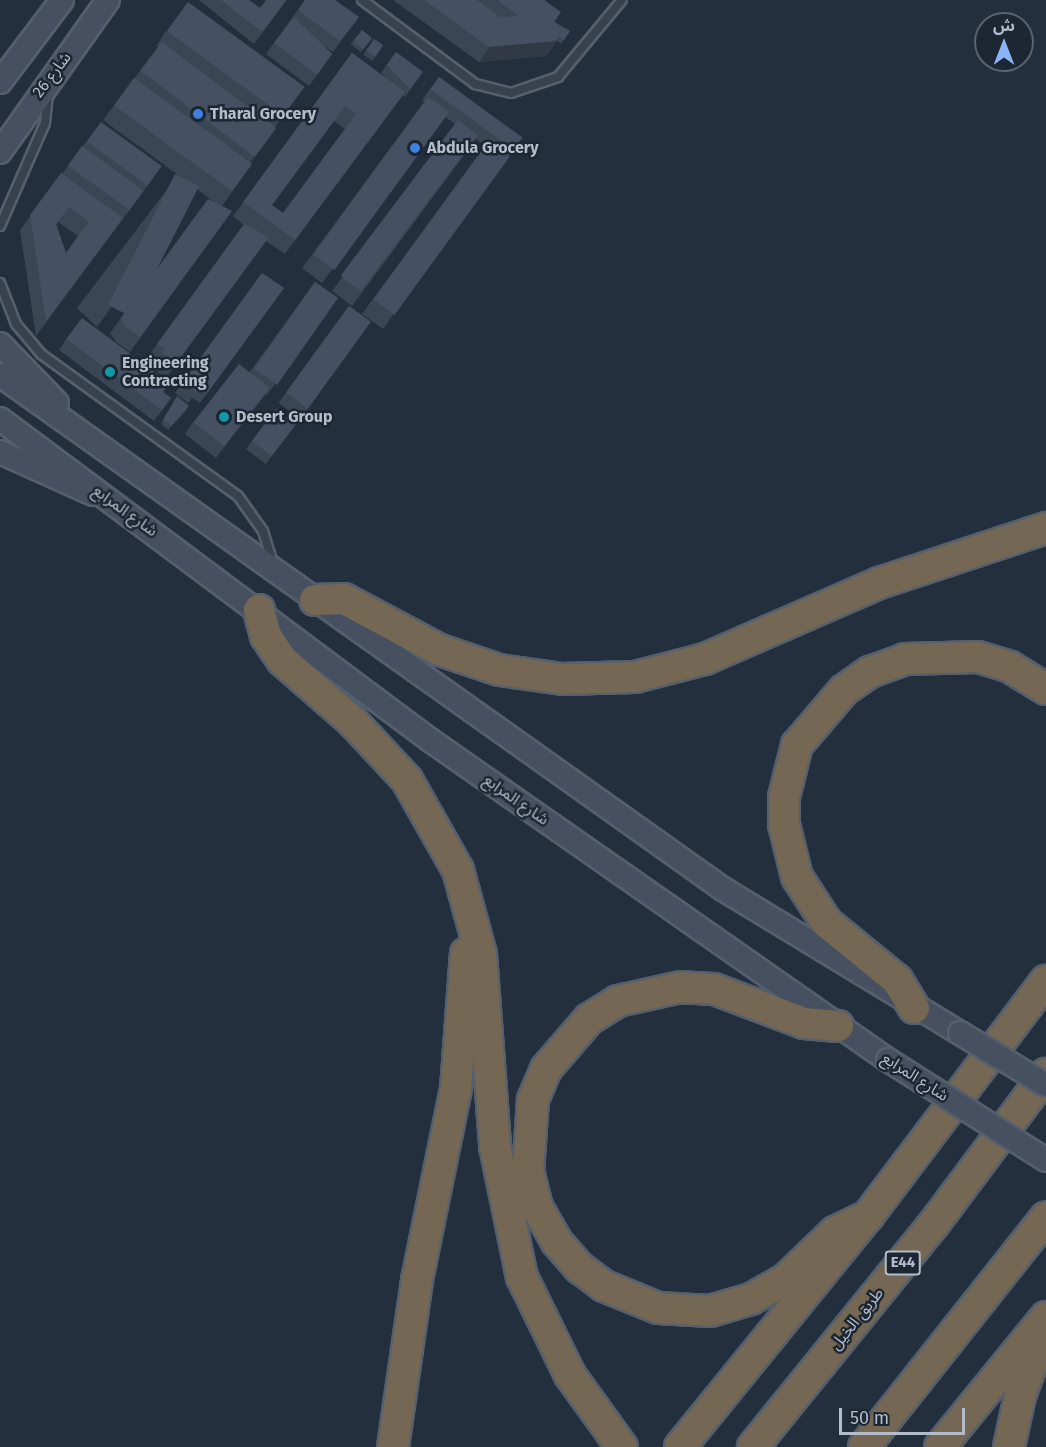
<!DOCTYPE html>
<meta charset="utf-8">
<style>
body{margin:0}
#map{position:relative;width:1046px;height:1447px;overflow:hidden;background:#242f3e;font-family:"Fira Sans","Noto Sans Arabic",sans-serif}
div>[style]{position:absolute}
.roads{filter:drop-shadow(2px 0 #565f6c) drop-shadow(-2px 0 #565f6c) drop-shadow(0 2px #565f6c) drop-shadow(0 -2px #565f6c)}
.lane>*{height:8px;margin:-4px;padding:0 4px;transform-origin:4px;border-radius:4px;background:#38414e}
.secondary>*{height:22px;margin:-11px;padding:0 11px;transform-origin:11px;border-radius:11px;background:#465061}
.highway>*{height:30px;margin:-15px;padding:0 15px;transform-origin:15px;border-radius:15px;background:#746855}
.bridges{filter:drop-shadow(2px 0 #565f6c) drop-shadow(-2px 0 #565f6c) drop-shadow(0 2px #565f6c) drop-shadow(0 -2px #565f6c)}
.secondary-bridge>*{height:22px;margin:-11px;padding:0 11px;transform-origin:11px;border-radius:11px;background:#465061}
.wall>*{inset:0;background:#3b4654;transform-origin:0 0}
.shaded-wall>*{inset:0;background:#303945}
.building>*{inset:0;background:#455162;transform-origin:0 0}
.dots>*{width:16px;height:16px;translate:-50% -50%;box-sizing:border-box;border:3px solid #1d2633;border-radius:50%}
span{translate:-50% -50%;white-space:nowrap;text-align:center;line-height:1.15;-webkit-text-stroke:5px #1d2633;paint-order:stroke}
.shield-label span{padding:2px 4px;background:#1d2633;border:2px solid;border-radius:4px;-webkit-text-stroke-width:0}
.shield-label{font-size:15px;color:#b4bcc9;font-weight:700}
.street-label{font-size:16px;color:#b4bcc9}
.poi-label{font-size:16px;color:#b4bcc9;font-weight:700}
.left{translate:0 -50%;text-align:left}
.north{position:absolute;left:974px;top:12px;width:60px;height:60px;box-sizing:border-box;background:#1d2633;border:2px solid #59626f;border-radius:50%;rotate:0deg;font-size:16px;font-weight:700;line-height:24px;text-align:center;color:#b4bcc9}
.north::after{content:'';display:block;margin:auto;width:21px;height:27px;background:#8ab4f8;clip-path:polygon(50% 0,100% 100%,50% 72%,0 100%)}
.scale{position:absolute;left:839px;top:1408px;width:126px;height:27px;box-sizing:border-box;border:3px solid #b4bcc9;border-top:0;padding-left:8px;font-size:18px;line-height:21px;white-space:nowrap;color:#b4bcc9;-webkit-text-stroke:4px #1d2633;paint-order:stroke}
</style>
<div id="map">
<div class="roads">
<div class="lane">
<i style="left:362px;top:0;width:141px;rotate:36.6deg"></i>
<i style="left:475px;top:84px;width:37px;rotate:14deg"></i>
<i style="left:511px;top:93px;width:50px;rotate:-18.8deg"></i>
<i style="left:558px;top:77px;width:100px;rotate:-50.3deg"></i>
<i style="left:0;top:226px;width:112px;rotate:-66.4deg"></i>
<i style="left:45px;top:123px;width:31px;rotate:-84deg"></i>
<i style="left:0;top:283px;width:44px;rotate:68.7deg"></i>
<i style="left:16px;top:324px;width:39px;rotate:50deg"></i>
<i style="left:41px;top:354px;width:243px;rotate:35.8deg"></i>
<i style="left:238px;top:496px;width:43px;rotate:54.5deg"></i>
<i style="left:263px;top:531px;width:34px;rotate:73deg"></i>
</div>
<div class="secondary">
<i style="left:0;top:82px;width:103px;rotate:-52.9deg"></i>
<i style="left:0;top:152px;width:186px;rotate:-54.6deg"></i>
<i style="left:0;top:344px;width:82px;rotate:46deg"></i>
<i style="left:0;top:375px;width:887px;rotate:35.41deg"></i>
<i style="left:723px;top:889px;width:277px;rotate:31.3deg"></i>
<i style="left:0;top:419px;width:537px;rotate:36.74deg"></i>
<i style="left:430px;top:740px;width:559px;rotate:34.94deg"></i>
<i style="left:0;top:452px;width:102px;rotate:24.3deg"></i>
</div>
<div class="highway">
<i style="left:315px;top:600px;width:29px;rotate:-2deg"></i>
<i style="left:344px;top:599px;width:109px;rotate:28deg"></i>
<i style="left:440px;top:650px;width:62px;rotate:18.7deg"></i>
<i style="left:499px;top:670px;width:64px;rotate:8.1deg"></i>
<i style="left:562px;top:679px;width:73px;rotate:-1.6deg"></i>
<i style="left:635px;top:677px;width:72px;rotate:-14.4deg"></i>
<i style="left:705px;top:659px;width:190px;rotate:-23.6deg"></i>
<i style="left:879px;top:583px;width:176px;rotate:-18.2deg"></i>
<i style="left:259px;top:610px;width:27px;rotate:75deg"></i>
<i style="left:266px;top:636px;width:29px;rotate:56deg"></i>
<i style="left:282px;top:660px;width:94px;rotate:41.1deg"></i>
<i style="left:353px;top:722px;width:79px;rotate:47deg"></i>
<i style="left:407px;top:780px;width:103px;rotate:60.5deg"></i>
<i style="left:458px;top:870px;width:87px;rotate:74.7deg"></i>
<i style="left:481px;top:954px;width:193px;rotate:85.8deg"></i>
<i style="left:495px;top:1146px;width:134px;rotate:78.4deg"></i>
<i style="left:522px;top:1277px;width:109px;rotate:63.9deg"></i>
<i style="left:570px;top:1375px;width:89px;rotate:54.2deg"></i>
<i style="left:914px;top:1008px;width:33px;rotate:-121deg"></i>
<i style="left:897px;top:980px;width:90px;rotate:-140.8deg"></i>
<i style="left:827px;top:923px;width:55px;rotate:-123.1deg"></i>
<i style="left:797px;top:877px;width:55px;rotate:-103.8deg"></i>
<i style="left:784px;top:824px;width:27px;rotate:-90deg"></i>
<i style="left:784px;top:797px;width:54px;rotate:-76deg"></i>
<i style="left:797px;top:745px;width:72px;rotate:-49.5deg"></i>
<i style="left:844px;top:690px;width:32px;rotate:-35deg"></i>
<i style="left:870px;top:672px;width:37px;rotate:-20deg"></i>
<i style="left:905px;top:659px;width:73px;rotate:-1.6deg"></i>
<i style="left:978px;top:657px;width:34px;rotate:17deg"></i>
<i style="left:1010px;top:667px;width:42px;rotate:31.4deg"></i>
<i style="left:838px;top:1026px;width:34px;rotate:-175deg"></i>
<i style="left:804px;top:1023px;width:96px;rotate:-159.3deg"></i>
<i style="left:714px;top:989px;width:33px;rotate:-177deg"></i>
<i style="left:681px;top:987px;width:65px;rotate:167.5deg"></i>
<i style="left:618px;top:1001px;width:34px;rotate:148deg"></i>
<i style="left:589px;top:1019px;width:66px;rotate:130.7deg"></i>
<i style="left:546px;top:1069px;width:34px;rotate:113deg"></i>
<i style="left:533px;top:1100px;width:71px;rotate:94deg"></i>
<i style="left:528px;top:1171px;width:37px;rotate:76deg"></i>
<i style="left:537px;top:1207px;width:40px;rotate:60.3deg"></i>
<i style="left:557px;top:1242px;width:35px;rotate:49deg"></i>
<i style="left:580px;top:1268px;width:30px;rotate:37deg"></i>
<i style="left:604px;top:1286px;width:58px;rotate:22.2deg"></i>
<i style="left:658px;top:1308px;width:52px;rotate:3.3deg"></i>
<i style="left:710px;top:1311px;width:43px;rotate:-16.3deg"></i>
<i style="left:751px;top:1299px;width:40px;rotate:-29.7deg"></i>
<i style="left:786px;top:1279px;width:68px;rotate:-43.8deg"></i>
<i style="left:835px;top:1232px;width:37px;rotate:-26deg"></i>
<i style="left:393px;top:1447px;width:169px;rotate:-81.8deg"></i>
<i style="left:417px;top:1280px;width:195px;rotate:-78.5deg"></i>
<i style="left:456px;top:1089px;width:136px;rotate:-85.8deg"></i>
<i style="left:680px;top:1447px;width:298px;rotate:-50.9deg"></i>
<i style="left:868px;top:1216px;width:295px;rotate:-52.9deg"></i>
<i style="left:753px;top:1447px;width:286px;rotate:-51deg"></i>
<i style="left:933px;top:1225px;width:189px;rotate:-53.2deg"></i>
<i style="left:864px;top:1447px;width:293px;rotate:-51.6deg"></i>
<i style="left:940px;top:1447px;width:168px;rotate:-50.8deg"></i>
<i style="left:1009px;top:1447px;width:52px;rotate:-77.8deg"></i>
<i style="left:1020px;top:1396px;width:67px;rotate:-69.9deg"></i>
</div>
</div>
<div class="bridges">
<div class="secondary-bridge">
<i style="left:960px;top:1033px;width:100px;rotate:31.2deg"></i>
<i style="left:888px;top:1060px;width:187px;rotate:32.3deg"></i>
</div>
</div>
<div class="wall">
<i style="clip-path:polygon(199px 0,249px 0,260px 8px,287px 0,254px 44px)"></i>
<i style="clip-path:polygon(305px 0,359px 17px,333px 52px,324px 46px,332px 54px,309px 86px,266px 54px)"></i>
<i style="clip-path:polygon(393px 0,544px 0,555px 22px,570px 31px,561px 44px,557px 41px,546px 56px,479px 62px)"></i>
<i style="left:362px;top:30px;width:13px;height:18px;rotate:39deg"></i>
<i style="clip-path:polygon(166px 31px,304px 87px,275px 127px,266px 143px,250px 163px,252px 164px,222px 206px,232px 211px,130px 352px,116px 342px,110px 333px,121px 318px,214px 202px,197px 189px,97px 327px,77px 308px,178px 175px,103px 120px,158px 47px,156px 46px)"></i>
<i style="left:374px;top:39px;width:11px;height:19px;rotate:34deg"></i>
<i style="clip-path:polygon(evenodd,396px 52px,423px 72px,405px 97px,403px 95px,285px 254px,266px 241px,166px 378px,152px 368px,155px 364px,147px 358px,244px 225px,233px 216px,352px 53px,386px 78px,381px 73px,396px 52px,334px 121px,345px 129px,283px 213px,272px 205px,334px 121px)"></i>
<i style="clip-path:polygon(439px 77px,522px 138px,499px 172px,383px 329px,362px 314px,485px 146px,476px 139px,352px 306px,332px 291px,455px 124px,445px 117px,322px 283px,302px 268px,424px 102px,422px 100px)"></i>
<i style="clip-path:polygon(evenodd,101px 122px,154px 177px,36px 336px,20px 230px,101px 122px,58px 222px,78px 236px,66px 253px,56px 225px,58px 222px)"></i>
<i style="clip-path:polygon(262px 273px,284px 288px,200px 403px,192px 398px,188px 403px,175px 393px)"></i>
<i style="clip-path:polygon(315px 282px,338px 298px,267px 395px,266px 394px,216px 458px,185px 434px,193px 422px,249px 373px)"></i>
<i style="left:349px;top:306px;width:27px;height:120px;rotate:36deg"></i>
<i style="clip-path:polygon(66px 339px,163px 393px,171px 398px,154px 421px,59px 350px)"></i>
<i style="clip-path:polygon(177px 396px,187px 410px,168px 430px,161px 424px)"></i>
<i style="left:276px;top:409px;width:25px;height:50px;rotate:37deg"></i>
</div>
<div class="shaded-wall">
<i style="clip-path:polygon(565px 29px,546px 56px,479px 62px,489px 47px)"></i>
<i style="clip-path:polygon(405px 92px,395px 106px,285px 254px,295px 240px)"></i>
<i style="clip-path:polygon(276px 128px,266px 143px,244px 171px,254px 156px)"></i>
<i style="clip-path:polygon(509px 157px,499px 172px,383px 329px,393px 314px)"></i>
<i style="clip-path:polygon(270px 388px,262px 399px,216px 458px,224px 446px)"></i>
</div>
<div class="building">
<i style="clip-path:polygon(221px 0,249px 0,260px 8px,266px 0,286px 0,262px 32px)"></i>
<i style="clip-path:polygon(305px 0,335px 0,359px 17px,340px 41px,298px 10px)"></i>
<i style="clip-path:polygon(424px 0,477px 0,500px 17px,519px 16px,497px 0,544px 0,561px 12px,554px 22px,565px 29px,556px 41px,489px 47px)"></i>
<i style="left:188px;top:2px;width:144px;height:36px;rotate:36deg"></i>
<i style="clip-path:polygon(294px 17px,332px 54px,317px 75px,274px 43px)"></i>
<i style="clip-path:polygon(563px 27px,570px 31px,564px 40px,559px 37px,565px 29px)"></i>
<i style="left:362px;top:30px;width:13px;height:14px;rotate:39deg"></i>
<i style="left:374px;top:39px;width:11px;height:14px;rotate:34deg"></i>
<i style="left:162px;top:42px;width:143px;height:36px;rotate:37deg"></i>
<i style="clip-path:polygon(396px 52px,423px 72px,410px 89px,387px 65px)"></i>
<i style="clip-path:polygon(evenodd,352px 53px,405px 92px,295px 240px,243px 202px,352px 53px,345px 106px,356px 114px,283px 213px,272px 205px,345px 106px)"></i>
<i style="left:439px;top:77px;width:103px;height:15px;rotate:36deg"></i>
<i style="left:134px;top:78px;width:146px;height:34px;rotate:36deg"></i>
<i style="left:428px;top:97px;width:26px;height:195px;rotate:36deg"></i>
<i style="left:458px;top:120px;width:25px;height:195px;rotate:37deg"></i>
<i style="left:101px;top:122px;width:75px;height:24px;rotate:36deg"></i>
<i style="left:488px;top:142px;width:26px;height:195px;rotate:36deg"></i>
<i style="left:82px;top:146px;width:76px;height:24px;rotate:36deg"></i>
<i style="clip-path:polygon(evenodd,61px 173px,123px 218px,46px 321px,30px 215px,61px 173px,69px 207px,89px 222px,66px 253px,56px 224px,69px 207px)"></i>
<i style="left:175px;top:174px;width:27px;height:147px;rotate:27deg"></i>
<i style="clip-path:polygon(208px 199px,232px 211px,140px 337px,126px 327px,121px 318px)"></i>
<i style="clip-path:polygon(244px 224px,269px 237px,176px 363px,162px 353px,165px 349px,157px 344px)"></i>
<i style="clip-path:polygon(262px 273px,284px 288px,208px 392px,200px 386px,196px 392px,183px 382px)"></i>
<i style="left:315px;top:282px;width:28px;height:106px;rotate:35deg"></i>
<i style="left:349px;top:306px;width:27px;height:107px;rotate:36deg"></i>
<i style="clip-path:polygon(82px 318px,170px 383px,163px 392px,171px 398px,162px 410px,66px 339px)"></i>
<i style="left:239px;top:364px;width:39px;height:74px;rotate:38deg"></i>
<i style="clip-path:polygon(177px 396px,189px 406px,171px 426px,163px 420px)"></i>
<i style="left:276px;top:409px;width:25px;height:40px;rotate:37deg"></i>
</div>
<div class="dots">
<i style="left:198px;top:114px;background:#3f7fe0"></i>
<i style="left:415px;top:148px;background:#3f7fe0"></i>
<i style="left:110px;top:372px;background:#0f9aa8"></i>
<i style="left:224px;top:417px;background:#0f9aa8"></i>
</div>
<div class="shield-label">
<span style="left:903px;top:1263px">E44</span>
</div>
<div class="street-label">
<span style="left:52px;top:75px;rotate:-53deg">شارع 26</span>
<span style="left:125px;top:511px;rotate:36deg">شارع المرابع</span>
<span style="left:516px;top:800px;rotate:35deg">شارع المرابع</span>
<span style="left:915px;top:1077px;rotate:33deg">شارع المرابع</span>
<span style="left:857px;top:1319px;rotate:-51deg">طريق الخيل</span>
</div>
<div class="poi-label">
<span class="left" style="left:210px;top:114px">Tharal Grocery</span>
<span class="left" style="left:427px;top:148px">Abdula Grocery</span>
<span class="left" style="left:122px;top:372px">Engineering<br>Contracting</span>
<span class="left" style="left:236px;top:417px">Desert Group</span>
</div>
<div class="north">ش</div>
<div class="scale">50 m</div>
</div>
